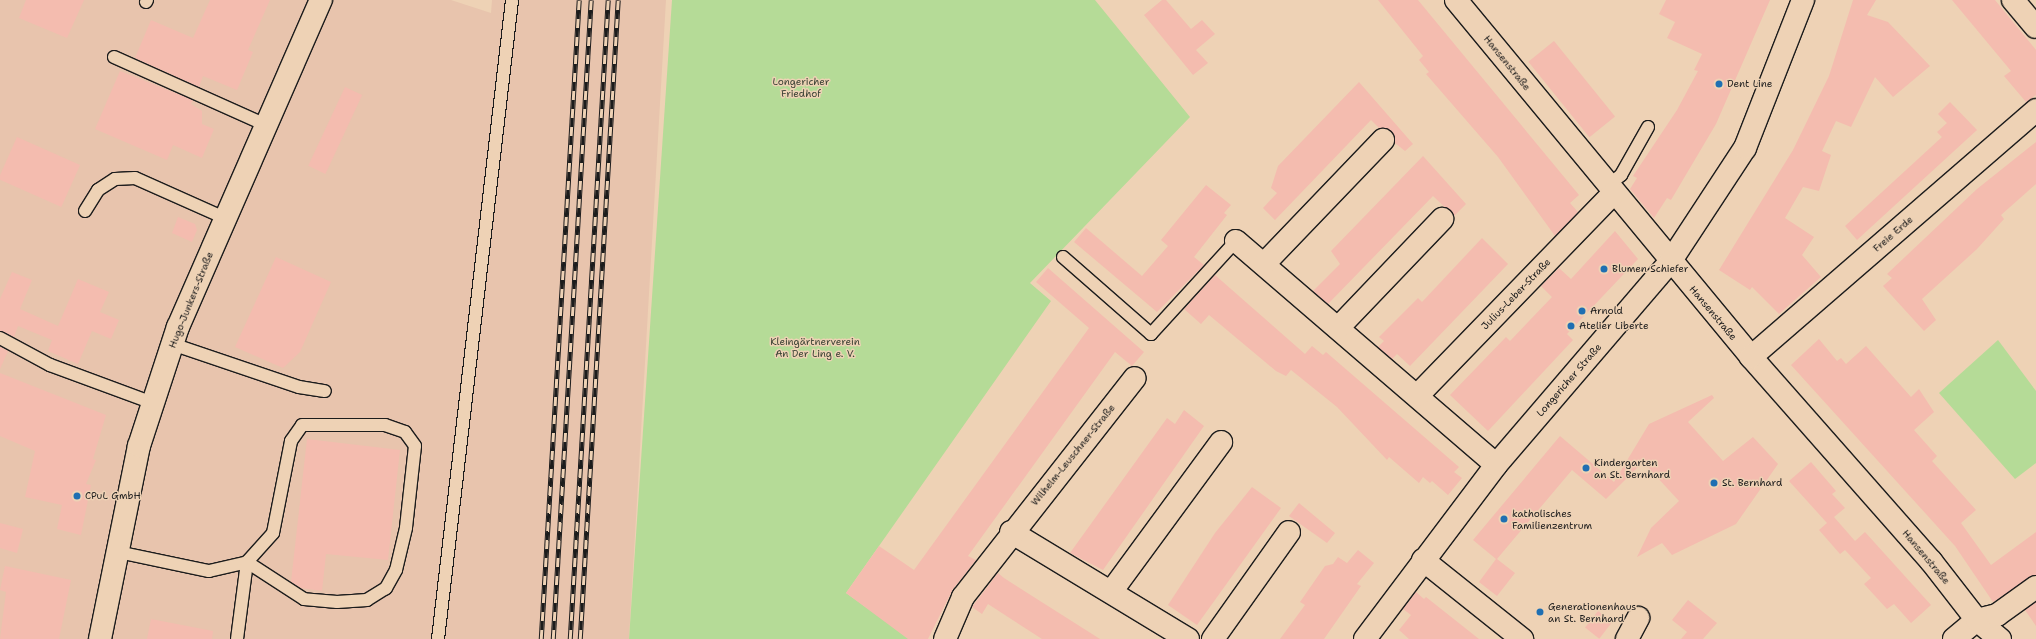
<!DOCTYPE html>
<meta charset="utf-8">
<style>
body{margin:0}
#map{position:relative;width:2036px;height:639px;overflow:hidden;background:#eed2b5;font-family:"Shantell Sans",sans-serif}
div>[style]{position:absolute}
.built>*{inset:0;background:#e8c4ad}
.green>*{inset:0;background:#b5db97}
.building>*{inset:0;background:#f4bcaf;transform-origin:0 0}
.roads{filter:drop-shadow(1px 0 #1c1c1c) drop-shadow(-1px 0 #1c1c1c) drop-shadow(0 1px #1c1c1c) drop-shadow(0 -1px #1c1c1c)}
.service>*{height:12px;margin:-6px;padding:0 6px;transform-origin:6px;border-radius:6px;background:#eed2b5}
.minor>*{height:22px;margin:-11px;padding:0 11px;transform-origin:11px;border-radius:11px;background:#eed2b5}
.rail>*{height:4.5px;margin-top:-2.25px;transform-origin:0;background:repeating-linear-gradient(90deg,#eed2b5 0 9px,#1c1c1c 0 18px);box-sizing:border-box;border-block:1px solid #1c1c1c}
.dots>*{width:11px;height:11px;translate:-50% -50%;box-sizing:border-box;border:2px solid #eed2b5;border-radius:50%}
span{translate:-50% -50%;white-space:nowrap;text-align:center;line-height:1.15;-webkit-text-stroke:3px #eed2b5;paint-order:stroke}
.street-label{font-size:10px;color:#1c1c1c}
.park-label{font-size:10px;color:#3b4235}
.poi-label{font-size:10px;color:#1c1c1c}
.left{translate:0 -50%;text-align:left}
</style>
<div id="map">
<div class="built">
<i style="clip-path:polygon(0 0,451px 0,491px 13px,492px 0,666px 0,629px 639px,0 639px)"></i>
</div>
<div class="green">
<i style="clip-path:polygon(672px 0,1095px 0,1190px 117px,1030px 283px,1051px 301px,846px 593px,911px 639px,629px 639px)"></i>
<i style="clip-path:polygon(1998px 340px,2036px 391px,2036px 463px,2015px 479px,1939px 393px)"></i>
</div>
<div class="building">
<i style="clip-path:polygon(26px 0,84px 0,67px 38px,19px 18px)"></i>
<i style="clip-path:polygon(210px 0,270px 0,248px 50px,253px 52px,237px 90px,203px 76px,199px 87px,135px 58px,151px 20px,193px 38px)"></i>
<i style="clip-path:polygon(1162px 0,1166px 0,1191px 29px,1202px 20px,1215px 34px,1196px 50px,1208px 63px,1193px 75px,1144px 15px)"></i>
<i style="clip-path:polygon(1378px 0,1418px 0,1579px 195px,1570px 203px,1578px 212px,1555px 236px,1498px 157px,1426px 74px,1429px 72px,1419px 60px,1423px 56px)"></i>
<i style="clip-path:polygon(1666px 0,1770px 0,1716px 124px,1671px 200px,1667px 198px,1654px 218px,1630px 189px,1637px 178px,1633px 176px,1677px 110px,1698px 71px,1694px 70px,1702px 54px,1667px 38px,1675px 22px,1659px 14px)"></i>
<i style="clip-path:polygon(1853px 0,1876px 0,1867px 15px,1888px 22px,1930px 66px,1893px 97px,1875px 77px,1851px 127px,1836px 121px,1822px 151px,1831px 155px,1819px 191px,1803px 187px,1785px 218px,1814px 237px,1802px 255px,1821px 277px,1779px 314px,1752px 287px,1750px 290px,1719px 270px,1793px 150px,1829px 76px)"></i>
<i style="clip-path:polygon(1952px 0,1995px 0,2036px 50px,2036px 95px,2026px 102px,2004px 76px,2011px 71px)"></i>
<i style="left:1554px;top:41px;width:97px;height:33px;rotate:51deg"></i>
<i style="clip-path:polygon(120px 71px,193px 100px,191px 104px,202px 111px,202px 124px,214px 129px,202px 158px,173px 145px,167px 160px,95px 129px)"></i>
<i style="clip-path:polygon(1359px 82px,1413px 144px,1405px 151px,1395px 143px,1391px 131px,1379px 128px,1371px 120px,1275px 220px,1263px 208px,1277px 193px,1271px 188px,1278px 166px)"></i>
<i style="left:345px;top:87px;width:19px;height:87px;rotate:25deg"></i>
<i style="clip-path:polygon(1950px 102px,1977px 130px,1857px 240px,1845px 226px,1942px 137px,1937px 132px,1947px 123px,1938px 114px)"></i>
<i style="left:17px;top:137px;width:69px;height:46px;rotate:24deg"></i>
<i style="clip-path:polygon(2036px 142px,2036px 184px,2001px 215px,2004px 219px,1977px 249px,1922px 299px,1936px 320px,1924px 331px,1883px 286px,1892px 278px,1887px 274px,1977px 189px)"></i>
<i style="clip-path:polygon(1423px 156px,1466px 204px,1454px 216px,1433px 196px,1328px 304px,1313px 291px,1340px 264px,1331px 251px)"></i>
<i style="clip-path:polygon(1206px 185px,1231px 205px,1224px 213px,1227px 215px,1194px 257px,1204px 265px,1157px 312px,1074px 242px,1086px 228px,1142px 276px,1168px 246px,1161px 240px)"></i>
<i style="clip-path:polygon(178px 217px,195px 224px,197px 230px,192px 242px,172px 233px)"></i>
<i style="clip-path:polygon(1615px 231px,1638px 259px,1567px 334px,1573px 340px,1488px 431px,1450px 395px,1506px 337px,1510px 341px,1552px 297px,1541px 286px,1559px 268px,1571px 279px)"></i>
<i style="clip-path:polygon(1482px 238px,1508px 264px,1410px 366px,1397px 354px,1392px 359px,1378px 347px,1384px 341px,1379px 337px,1418px 298px,1422px 302px)"></i>
<i style="clip-path:polygon(276px 257px,331px 282px,300px 352px,283px 368px,235px 347px)"></i>
<i style="clip-path:polygon(1048px 268px,1144px 352px,1132px 366px,1115px 352px,968px 556px,976px 560px,953px 589px,928px 639px,908px 639px,846px 593px,879px 546px,914px 570px,1089px 328px,1036px 282px)"></i>
<i style="clip-path:polygon(12px 272px,32px 280px,20px 309px,58px 326px,78px 279px,109px 292px,100px 312px,119px 320px,111px 339px,92px 331px,78px 364px,48px 351px,52px 340px,18px 326px,14px 337px,0 331px,0 299px)"></i>
<i style="clip-path:polygon(1215px 275px,1305px 354px,1312px 346px,1323px 355px,1326px 352px,1459px 467px,1454px 472px,1462px 478px,1448px 495px,1432px 481px,1430px 483px,1423px 477px,1419px 483px,1389px 457px,1387px 460px,1337px 407px,1291px 370px,1286px 376px,1276px 371px,1209px 315px,1201px 324px,1184px 309px)"></i>
<i style="clip-path:polygon(1819px 339px,1837px 361px,1841px 358px,1846px 364px,1866px 346px,1911px 397px,1919px 389px,1934px 412px,1914px 430px,1937px 456px,1932px 461px,1976px 510px,1961px 523px,1991px 565px,2036px 532px,2036px 575px,1993px 602px,1955px 546px,1791px 365px)"></i>
<i style="clip-path:polygon(0 347px,8px 351px,0 369px)"></i>
<i style="clip-path:polygon(0 373px,106px 415px,93px 459px,96px 460px,86px 484px,91px 485px,81px 535px,57px 529px,62px 505px,25px 497px,35px 451px,0 436px)"></i>
<i style="clip-path:polygon(1712px 395px,1714px 398px,1688px 422px,1723px 461px,1753px 437px,1778px 464px,1736px 524px,1672px 555px,1662px 543px,1637px 557px,1651px 528px,1679px 501px,1643px 462px,1606px 499px,1572px 470px,1497px 559px,1515px 573px,1497px 596px,1479px 582px,1496px 559px,1473px 540px,1560px 436px,1614px 482px,1649px 424px)"></i>
<i style="clip-path:polygon(1184px 410px,1204px 426px,1103px 570px,1070px 553px,1167px 418px,1175px 424px)"></i>
<i style="clip-path:polygon(307px 439px,400px 450px,388px 560px,326px 554px,322px 591px,301px 588px,291px 582px)"></i>
<i style="clip-path:polygon(1811px 462px,1836px 491px,1832px 494px,1845px 508px,1834px 517px,1855px 541px,1865px 532px,1931px 605px,1911px 623px,1894px 604px,1887px 609px,1864px 584px,1871px 578px,1845px 550px,1840px 554px,1819px 530px,1827px 523px,1789px 481px)"></i>
<i style="clip-path:polygon(1252px 487px,1281px 508px,1197px 625px,1168px 605px,1215px 533px)"></i>
<i style="clip-path:polygon(1299px 503px,1335px 533px,1327px 543px,1289px 516px)"></i>
<i style="clip-path:polygon(0 523px,23px 529px,17px 553px,0 548px)"></i>
<i style="clip-path:polygon(1358px 550px,1374px 563px,1357px 584px,1361px 586px,1324px 639px,1280px 639px,1305px 605px,1300px 602px,1325px 566px,1333px 564px,1338px 557px,1347px 563px)"></i>
<i style="clip-path:polygon(5px 566px,71px 580px,59px 639px,0 639px,6px 592px,0 590px)"></i>
<i style="clip-path:polygon(998px 573px,1004px 578px,1100px 639px,1042px 639px,988px 604px,982px 614px,972px 607px)"></i>
<i style="clip-path:polygon(1416px 592px,1424px 599px,1426px 597px,1479px 639px,1409px 639px,1399px 630px,1411px 615px,1403px 609px)"></i>
<i style="clip-path:polygon(1688px 600px,1717px 623px,1703px 639px,1681px 639px,1687px 632px,1672px 620px)"></i>
<i style="clip-path:polygon(2036px 602px,2036px 626px,2025px 610px)"></i>
<i style="left:1598px;top:611px;width:18px;height:21px;rotate:38deg"></i>
<i style="clip-path:polygon(151px 619px,213px 631px,212px 639px,147px 639px)"></i>
</div>
<div class="roads">
<div class="service">
<i style="left:146px;top:2px;width:2px;rotate:-63deg"></i>
<i style="left:114px;top:57px;width:167px;rotate:24.1deg"></i>
<i style="left:1607px;top:186px;width:18px;rotate:-38deg"></i>
<i style="left:1621px;top:175px;width:55px;rotate:-60.6deg"></i>
<i style="left:85px;top:211px;width:25px;rotate:-58deg"></i>
<i style="left:98px;top:190px;width:20px;rotate:-33deg"></i>
<i style="left:115px;top:179px;width:20px;rotate:-3deg"></i>
<i style="left:135px;top:178px;width:98px;rotate:24deg"></i>
<i style="left:1063px;top:257px;width:117px;rotate:41.2deg"></i>
<i style="left:1151px;top:334px;width:126px;rotate:-47.6deg"></i>
<i style="left:0;top:338px;width:57px;rotate:28.4deg"></i>
<i style="left:50px;top:365px;width:110px;rotate:20.3deg"></i>
<i style="left:172px;top:344px;width:134px;rotate:18.7deg"></i>
<i style="left:299px;top:387px;width:26px;rotate:9deg"></i>
<i style="left:118px;top:552px;width:93px;rotate:11.8deg"></i>
<i style="left:209px;top:571px;width:39px;rotate:-13deg"></i>
<i style="left:247px;top:562px;width:39px;rotate:-48deg"></i>
<i style="left:273px;top:533px;width:94px;rotate:-78.9deg"></i>
<i style="left:291px;top:441px;width:19px;rotate:-55deg"></i>
<i style="left:302px;top:425px;width:83px"></i>
<i style="left:385px;top:425px;width:21px;rotate:19deg"></i>
<i style="left:405px;top:432px;width:17px;rotate:54deg"></i>
<i style="left:415px;top:446px;width:82px;rotate:96.3deg"></i>
<i style="left:406px;top:528px;width:43px;rotate:103.4deg"></i>
<i style="left:396px;top:570px;width:21px;rotate:119deg"></i>
<i style="left:386px;top:588px;width:22px;rotate:148deg"></i>
<i style="left:367px;top:600px;width:30px;rotate:176deg"></i>
<i style="left:337px;top:602px;width:33px;rotate:-175deg"></i>
<i style="left:304px;top:599px;width:68px;rotate:-147deg"></i>
<i style="left:237px;top:639px;width:78px;rotate:-82.6deg"></i>
<i style="left:438px;top:639px;width:643px;rotate:-83.39deg"></i>
</div>
<div class="minor">
<i style="left:1456px;top:0;width:463px;rotate:50.4deg"></i>
<i style="left:1751px;top:357px;width:272px;rotate:48.6deg"></i>
<i style="left:1931px;top:561px;width:75px;rotate:52.1deg"></i>
<i style="left:1977px;top:620px;width:30px;rotate:40deg"></i>
<i style="left:2013px;top:0;width:35px;rotate:50deg"></i>
<i style="left:1236px;top:241px;width:343px;rotate:40.7deg"></i>
<i style="left:1264px;top:264px;width:172px;rotate:-46.2deg"></i>
<i style="left:1338px;top:328px;width:151px;rotate:-46.3deg"></i>
<i style="left:1751px;top:357px;width:377px;rotate:-40.9deg"></i>
<i style="left:1418px;top:395px;width:281px;rotate:-45.9deg"></i>
<i style="left:1011px;top:532px;width:207px;rotate:31.2deg"></i>
<i style="left:1423px;top:560px;width:127px;rotate:38.6deg"></i>
<i style="left:1111px;top:592px;width:186px;rotate:-53.7deg"></i>
<i style="left:100px;top:639px;width:197px;rotate:-78.6deg"></i>
<i style="left:139px;top:446px;width:125px;rotate:-71.9deg"></i>
<i style="left:178px;top:327px;width:357px;rotate:-66.4deg"></i>
<i style="left:945px;top:639px;width:46px;rotate:-66.8deg"></i>
<i style="left:963px;top:597px;width:278px;rotate:-51.9deg"></i>
<i style="left:1213px;top:639px;width:131px;rotate:-54.6deg"></i>
<i style="left:1365px;top:639px;width:218px;rotate:-53deg"></i>
<i style="left:1496px;top:465px;width:267px;rotate:-49.4deg"></i>
<i style="left:1670px;top:262px;width:136px;rotate:-56.7deg"></i>
<i style="left:1745px;top:148px;width:159px;rotate:-68.6deg"></i>
<i style="left:1627px;top:639px;width:24px;rotate:-62deg"></i>
<i style="left:1954px;top:639px;width:30px;rotate:-40deg"></i>
<i style="left:1977px;top:620px;width:21px;rotate:-14deg"></i>
<i style="left:1997px;top:615px;width:48px;rotate:-35.7deg"></i>
</div>
</div>
<div class="rail">
<i style="left:541px;top:639px;width:640px;rotate:-86.6deg"></i>
<i style="left:553px;top:639px;width:640px;rotate:-86.6deg"></i>
<i style="left:570px;top:639px;width:640px;rotate:-86.6deg"></i>
<i style="left:580px;top:639px;width:640px;rotate:-86.6deg"></i>
</div>
<div class="dots">
<i style="left:1719px;top:84px;background:#1f6fb2"></i>
<i style="left:1604px;top:269px;background:#1f6fb2"></i>
<i style="left:1582px;top:311px;background:#1f6fb2"></i>
<i style="left:1571px;top:326px;background:#1f6fb2"></i>
<i style="left:1586px;top:468px;background:#1f6fb2"></i>
<i style="left:1714px;top:483px;background:#1f6fb2"></i>
<i style="left:77px;top:496px;background:#1f6fb2"></i>
<i style="left:1504px;top:519px;background:#1f6fb2"></i>
<i style="left:1540px;top:612px;background:#1f6fb2"></i>
</div>
<div class="street-label">
<span style="left:1507px;top:63px;rotate:51deg">Hansenstraße</span>
<span style="left:1893px;top:234px;rotate:-41deg">Freie Erde</span>
<span style="left:1516px;top:294px;rotate:-46deg">Julius-Leber-Straße</span>
<span style="left:191px;top:300px;rotate:-68deg">Hugo-Junkers-Straße</span>
<span style="left:1713px;top:313px;rotate:50deg">Hansenstraße</span>
<span style="left:1569px;top:380px;rotate:-49deg">Longericher Straße</span>
<span style="left:1073px;top:455px;rotate:-51deg">Wilhelm-Leuschner-Straße</span>
<span style="left:1926px;top:557px;rotate:50deg">Hansenstraße</span>
</div>
<div class="park-label">
<span style="left:801px;top:87px">Longericher<br>Friedhof</span>
<span style="left:815px;top:347px">Kleingärtnerverein<br>An Der Ling e. V.</span>
</div>
<div class="poi-label">
<span class="left" style="left:1727px;top:84px">Dent Line</span>
<span class="left" style="left:1612px;top:269px">Blumen Schiefer</span>
<span class="left" style="left:1590px;top:311px">Arnold</span>
<span class="left" style="left:1579px;top:326px">Atelier Liberte</span>
<span class="left" style="left:1594px;top:468px">Kindergarten<br>an St. Bernhard</span>
<span class="left" style="left:1722px;top:483px">St. Bernhard</span>
<span class="left" style="left:85px;top:496px">CPuL GmbH</span>
<span class="left" style="left:1512px;top:519px">katholisches<br>Familienzentrum</span>
<span class="left" style="left:1548px;top:612px">Generationenhaus<br>an St. Bernhard</span>
</div>
</div>
